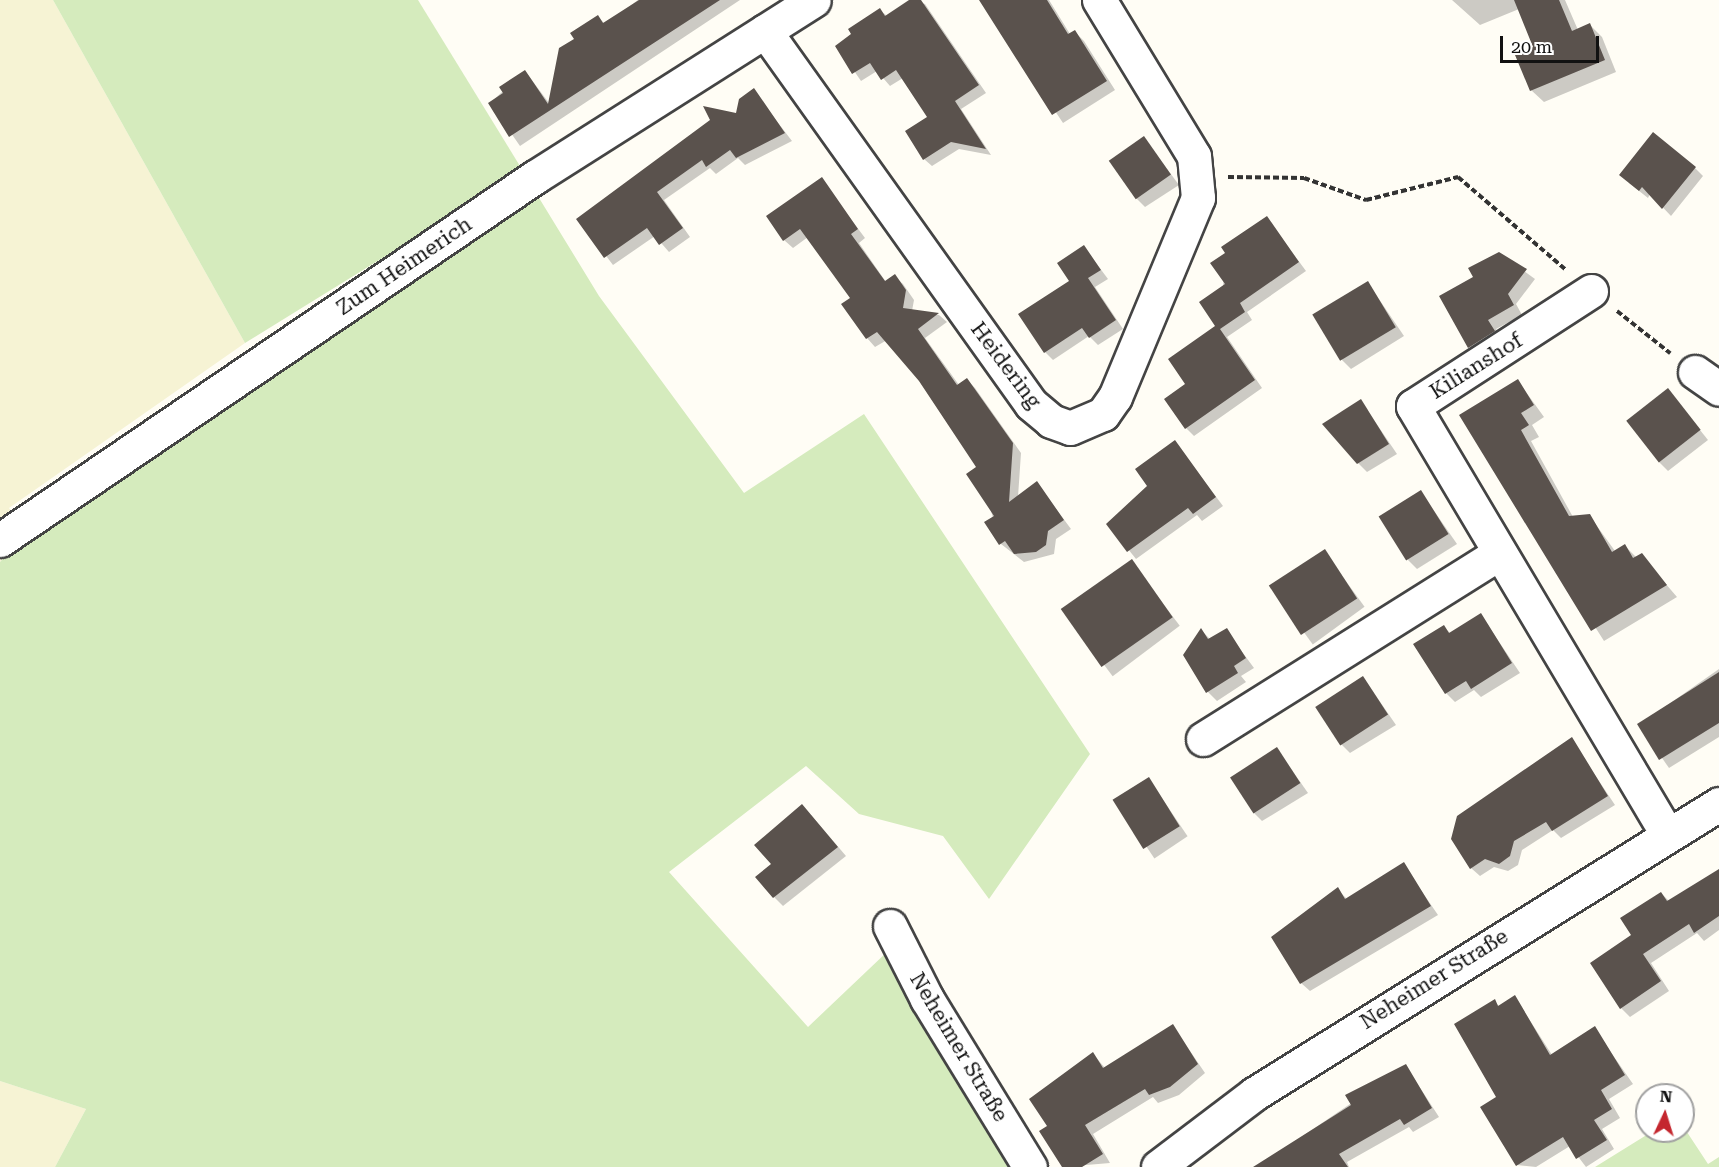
<!DOCTYPE html>
<meta charset="utf-8">
<style>
body{margin:0}
#map{position:relative;width:1719px;height:1167px;overflow:hidden;background:#fffdf5;font-family:"Roboto Serif",serif}
div>[style]{position:absolute}
.farmland>*{inset:0;background:#f6f3d4}
.green>*{inset:0;background:#d5ebbd}
.shadow>*{inset:0;background:#0003;transform-origin:0 0}
.building>*{inset:0;background:#5a524d;transform-origin:0 0}
.path>*{height:4px;margin-top:-2px;transform-origin:0;background:repeating-linear-gradient(90deg,#333 0 6px,transparent 0 9px)}
.roads{filter:drop-shadow(2px 0 #444) drop-shadow(-2px 0 #444) drop-shadow(0 2px #444) drop-shadow(0 -2px #444)}
.minor>*{height:33px;margin:-16.5px;padding:0 16.5px;transform-origin:16.5px;border-radius:16.5px;background:#fff}
span{translate:-50% -50%;white-space:nowrap;text-align:center;line-height:1.15;-webkit-text-stroke:6px #fff;paint-order:stroke}
.street-label{font-size:21px;color:#111}
.north{position:absolute;left:1635px;top:1083px;width:60px;height:60px;box-sizing:border-box;background:#fff;border:2px solid #a0a0a0;border-radius:50%;rotate:4deg;font-size:16px;font-weight:700;line-height:24px;text-align:center;color:#111}
.north::after{content:'';display:block;margin:auto;width:21px;height:27px;background:#c4262e;clip-path:polygon(50% 0,100% 100%,50% 72%,0 100%)}
.scale{position:absolute;left:1500px;top:36px;width:99px;height:27px;box-sizing:border-box;border:3px solid #111;border-top:0;padding-left:8px;font-size:18px;line-height:21px;white-space:nowrap;color:#111;-webkit-text-stroke:4px #fff;paint-order:stroke}
</style>
<div id="map">
<div class="farmland">
<i style="clip-path:polygon(0 0,53px 0,245px 343px,9px 508px,26px 533px,0 562px)"></i>
<i style="clip-path:polygon(0 1081px,86px 1109px,55px 1167px,0 1167px)"></i>
</div>
<div class="green">
<i style="clip-path:polygon(53px 0,418px 0,523px 171px,245px 343px)"></i>
<i style="clip-path:polygon(536px 193px,599px 296px,744px 493px,864px 414px,1090px 754px,989px 899px,943px 836px,859px 814px,806px 766px,669px 872px,808px 1027px,888px 951px,1017px 1167px,55px 1167px,86px 1109px,0 1081px,0 562px,26px 533px)"></i>
<i style="clip-path:polygon(1683px 1126px,1708px 1164px,1719px 1157px,1719px 1167px,1595px 1167px,1653px 1131px,1683px 1131px)"></i>
</div>
<div class="shadow">
<i style="clip-path:polygon(638px 0,740px 0,520px 146px,490px 103px,525px 71px,549px 103px,576px 39px,598px 17px,605px 24px)"></i>
<i style="clip-path:polygon(912px 0,925px 4px,986px 93px,961px 109px,991px 155px,959px 149px,932px 166px,924px 159px,929px 117px,903px 78px,890px 86px,877px 71px,861px 81px,837px 46px,880px 10px,887px 16px)"></i>
<i style="clip-path:polygon(981px 0,1049px 0,1070px 34px,1075px 32px,1084px 41px,1115px 90px,1063px 123px)"></i>
<i style="clip-path:polygon(1452px 0,1565px 0,1578px 30px,1590px 25px,1602px 37px,1616px 72px,1544px 102px,1531px 90px,1535px 48px,1519px 9px,1480px 25px)"></i>
<i style="clip-path:polygon(753px 90px,792px 141px,745px 165px,738px 158px,716px 174px,710px 168px,664px 200px,690px 237px,669px 252px,655px 236px,613px 265px,578px 219px,737px 115px)"></i>
<i style="clip-path:polygon(1144px 138px,1179px 185px,1145px 207px,1136px 198px)"></i>
<i style="clip-path:polygon(1695px 168px,1703px 176px,1671px 216px,1650px 194px,1648px 198px,1629px 183px)"></i>
<i style="clip-path:polygon(821px 179px,865px 238px,859px 243px,886px 282px,894px 276px,903px 284px,914px 300px,912px 311px,939px 315px,947px 322px,925px 338px,959px 385px,967px 380px,975px 388px,1021px 453px,1018px 497px,1037px 483px,1071px 529px,1056px 539px,1054px 554px,1024px 562px,1001px 544px,978px 468px,897px 348px,887px 340px,875px 347px,867px 338px,853px 298px,808px 237px,793px 248px,784px 240px)"></i>
<i style="clip-path:polygon(1267px 218px,1306px 271px,1247px 312px,1252px 320px,1227px 337px,1262px 388px,1194px 436px,1186px 428px,1187px 384px,1218px 326px,1227px 254px)"></i>
<i style="clip-path:polygon(1084px 247px,1108px 279px,1095px 287px,1123px 329px,1098px 345px,1089px 336px,1053px 360px,1045px 352px)"></i>
<i style="clip-path:polygon(1499px 253px,1535px 279px,1516px 304px,1522px 315px,1496px 329px,1503px 341px,1478px 356px,1469px 347px,1475px 277px)"></i>
<i style="clip-path:polygon(1368px 283px,1404px 336px,1351px 369px,1342px 360px)"></i>
<i style="clip-path:polygon(1518px 381px,1544px 417px,1532px 425px,1539px 437px,1531px 441px,1573px 517px,1589px 515px,1615px 551px,1625px 546px,1637px 558px,1641px 555px,1677px 597px,1604px 641px,1461px 416px)"></i>
<i style="clip-path:polygon(1668px 390px,1708px 440px,1668px 471px,1659px 462px)"></i>
<i style="clip-path:polygon(1361px 401px,1397px 454px,1367px 472px,1358px 463px)"></i>
<i style="clip-path:polygon(1175px 442px,1223px 506px,1202px 521px,1197px 515px,1136px 559px,1108px 524px,1149px 486px)"></i>
<i style="clip-path:polygon(1421px 492px,1457px 544px,1417px 569px,1408px 560px)"></i>
<i style="left:1324px;top:551px;width:69px;height:64px;rotate:54deg"></i>
<i style="left:1131px;top:561px;width:81px;height:84px;rotate:53deg"></i>
<i style="clip-path:polygon(1481px 615px,1520px 673px,1481px 697px,1474px 690px,1455px 702px,1446px 693px,1444px 627px,1451px 634px)"></i>
<i style="clip-path:polygon(1201px 630px,1210px 639px,1226px 630px,1254px 668px,1241px 676px,1246px 682px,1217px 701px,1208px 692px)"></i>
<i style="clip-path:polygon(1719px 669px,1719px 737px,1669px 768px,1639px 725px)"></i>
<i style="clip-path:polygon(1363px 677px,1396px 725px,1350px 753px,1341px 744px)"></i>
<i style="clip-path:polygon(1571px 739px,1615px 805px,1561px 838px,1553px 830px,1522px 850px,1518px 865px,1508px 871px,1494px 867px,1480px 876px,1471px 868px)"></i>
<i style="clip-path:polygon(1277px 749px,1308px 793px,1262px 821px,1253px 812px)"></i>
<i style="left:1149px;top:779px;width:69px;height:40px;rotate:56deg"></i>
<i style="clip-path:polygon(811px 815px,846px 856px,783px 906px,774px 897px,773px 864px)"></i>
<i style="clip-path:polygon(1403px 864px,1438px 915px,1310px 991px,1301px 983px,1337px 889px,1347px 899px)"></i>
<i style="clip-path:polygon(1719px 873px,1719px 930px,1704px 941px,1697px 933px,1651px 963px,1669px 991px,1630px 1017px,1621px 1008px,1633px 935px,1661px 893px,1670px 902px)"></i>
<i style="clip-path:polygon(1515px 997px,1552px 1055px,1594px 1028px,1633px 1084px,1609px 1099px,1620px 1118px,1602px 1129px,1614px 1149px,1586px 1167px,1570px 1146px,1536px 1167px,1517px 1165px,1498px 1097px,1494px 1001px,1500px 1007px)"></i>
<i style="clip-path:polygon(1173px 1026px,1205px 1073px,1179px 1095px,1158px 1103px,1153px 1097px,1093px 1134px,1110px 1163px,1063px 1167px,1049px 1127px,1093px 1054px,1105px 1068px)"></i>
<i style="clip-path:polygon(1406px 1066px,1439px 1117px,1413px 1132px,1409px 1127px,1347px 1162px,1349px 1167px,1257px 1167px)"></i>
</div>
<div class="building">
<i style="clip-path:polygon(639px 0,720px 0,509px 137px,488px 103px,503px 93px,499px 87px,525px 70px,548px 104px,559px 48px,574px 39px,570px 33px,598px 15px,603px 23px)"></i>
<i style="clip-path:polygon(909px 0,921px 0,979px 85px,955px 101px,986px 149px,951px 142px,923px 160px,905px 131px,927px 117px,896px 70px,881px 80px,870px 63px,852px 74px,835px 46px,851px 34px,848px 29px,880px 8px,885px 16px)"></i>
<i style="clip-path:polygon(979px 0,1047px 0,1068px 34px,1075px 30px,1107px 81px,1052px 115px)"></i>
<i style="clip-path:polygon(1514px 0,1559px 0,1572px 31px,1590px 23px,1605px 60px,1530px 91px,1515px 55px,1533px 47px)"></i>
<i style="clip-path:polygon(754px 88px,785px 133px,736px 158px,730px 150px,706px 167px,702px 160px,657px 192px,683px 228px,659px 245px,647px 228px,604px 258px,576px 219px,710px 120px,703px 106px,736px 113px,739px 99px)"></i>
<i style="clip-path:polygon(1653px 132px,1696px 167px,1662px 209px,1642px 187px,1639px 191px,1619px 175px)"></i>
<i style="left:1144px;top:136px;width:47px;height:43px;rotate:55deg"></i>
<i style="clip-path:polygon(822px 177px,858px 229px,851px 234px,885px 281px,895px 274px,906px 290px,903px 308px,939px 313px,918px 329px,957px 385px,967px 378px,1013px 443px,1009px 502px,1037px 481px,1064px 520px,1048px 531px,1046px 545px,1036px 552px,1014px 554px,1005px 541px,999px 545px,984px 522px,994px 516px,966px 474px,976px 467px,919px 381px,877px 332px,866px 339px,841px 304px,850px 298px,800px 229px,783px 241px,766px 216px)"></i>
<i style="clip-path:polygon(1267px 216px,1299px 262px,1240px 303px,1245px 312px,1220px 329px,1255px 380px,1185px 429px,1164px 399px,1185px 384px,1168px 359px,1215px 326px,1199px 302px,1225px 284px,1210px 263px,1225px 253px,1221px 247px)"></i>
<i style="clip-path:polygon(1084px 245px,1101px 270px,1088px 278px,1116px 320px,1089px 338px,1082px 328px,1044px 353px,1018px 314px,1069px 281px,1057px 263px)"></i>
<i style="clip-path:polygon(1499px 252px,1527px 269px,1508px 294px,1514px 305px,1488px 320px,1495px 331px,1468px 348px,1439px 296px,1473px 277px,1468px 268px)"></i>
<i style="left:1368px;top:281px;width:54px;height:65px;rotate:59deg"></i>
<i style="clip-path:polygon(1518px 379px,1534px 405px,1521px 413px,1529px 425px,1521px 430px,1569px 516px,1590px 514px,1612px 552px,1625px 544px,1633px 558px,1642px 553px,1667px 585px,1591px 631px,1459px 415px)"></i>
<i style="left:1668px;top:388px;width:53px;height:53px;rotate:52deg"></i>
<i style="clip-path:polygon(1361px 399px,1389px 444px,1357px 464px,1322px 424px)"></i>
<i style="clip-path:polygon(1175px 440px,1216px 497px,1193px 514px,1188px 508px,1127px 552px,1106px 524px,1147px 486px,1135px 469px)"></i>
<i style="left:1421px;top:490px;width:52px;height:50px;rotate:58deg"></i>
<i style="left:1325px;top:549px;width:59px;height:67px;rotate:57deg"></i>
<i style="left:1132px;top:559px;width:71px;height:87px;rotate:55deg"></i>
<i style="clip-path:polygon(1481px 613px,1512px 663px,1471px 689px,1466px 681px,1445px 694px,1413px 644px,1444px 625px,1449px 633px)"></i>
<i style="clip-path:polygon(1201px 628px,1208px 639px,1227px 628px,1246px 658px,1234px 666px,1238px 673px,1206px 693px,1183px 655px)"></i>
<i style="clip-path:polygon(1719px 672px,1719px 723px,1659px 760px,1637px 724px)"></i>
<i style="left:1363px;top:676px;width:46px;height:57px;rotate:57deg"></i>
<i style="clip-path:polygon(1572px 737px,1608px 796px,1552px 831px,1546px 822px,1514px 841px,1510px 856px,1499px 864px,1485px 859px,1470px 869px,1451px 839px,1457px 816px)"></i>
<i style="left:1277px;top:747px;width:43px;height:56px;rotate:57deg"></i>
<i style="left:1149px;top:777px;width:58px;height:43px;rotate:58deg"></i>
<i style="clip-path:polygon(802px 804px,838px 847px,773px 898px,755px 877px,771px 864px,754px 845px)"></i>
<i style="clip-path:polygon(1404px 862px,1431px 906px,1300px 984px,1271px 937px,1338px 887px,1345px 899px)"></i>
<i style="clip-path:polygon(1719px 869px,1719px 916px,1694px 933px,1689px 924px,1643px 954px,1661px 981px,1620px 1009px,1590px 963px,1631px 935px,1620px 918px,1661px 892px,1667px 901px)"></i>
<i style="clip-path:polygon(1515px 995px,1550px 1055px,1595px 1026px,1625px 1075px,1601px 1090px,1612px 1109px,1594px 1120px,1607px 1140px,1576px 1159px,1563px 1137px,1516px 1166px,1480px 1107px,1496px 1097px,1454px 1024px,1495px 999px,1498px 1006px)"></i>
<i style="clip-path:polygon(1173px 1024px,1198px 1064px,1170px 1087px,1149px 1095px,1145px 1089px,1085px 1125px,1103px 1154px,1082px 1167px,1062px 1167px,1039px 1131px,1047px 1126px,1029px 1099px,1093px 1052px,1103px 1068px)"></i>
<i style="clip-path:polygon(1406px 1064px,1432px 1108px,1404px 1125px,1400px 1119px,1339px 1154px,1348px 1167px,1253px 1167px,1351px 1105px,1345px 1095px)"></i>
</div>
<div class="path">
<i style="left:1228px;top:177px;width:76px;rotate:0.8deg"></i>
<i style="left:1304px;top:178px;width:66px;rotate:19.5deg"></i>
<i style="left:1366px;top:200px;width:95px;rotate:-14deg"></i>
<i style="left:1458px;top:177px;width:141px;rotate:40.7deg"></i>
<i style="left:1617px;top:311px;width:68px;rotate:38.4deg"></i>
</div>
<div class="roads">
<div class="minor">
<i style="left:765px;top:31px;width:458px;rotate:54.5deg"></i>
<i style="left:1031px;top:404px;width:26px;rotate:40deg"></i>
<i style="left:1051px;top:421px;width:20px;rotate:20deg"></i>
<i style="left:1070px;top:428px;width:36px;rotate:-23deg"></i>
<i style="left:1103px;top:414px;width:21px;rotate:-55deg"></i>
<i style="left:1115px;top:397px;width:216px;rotate:-67.4deg"></i>
<i style="left:1198px;top:198px;width:42px;rotate:-95.4deg"></i>
<i style="left:1194px;top:156px;width:183px;rotate:-121.3deg"></i>
<i style="left:1591px;top:291px;width:212px;rotate:147.1deg"></i>
<i style="left:1413px;top:406px;width:498px;rotate:59.3deg"></i>
<i style="left:1695px;top:372px;width:29px;rotate:35deg"></i>
<i style="left:0;top:540px;width:647px;rotate:-34.16deg"></i>
<i style="left:535px;top:177px;width:330px;rotate:-32.4deg"></i>
<i style="left:1203px;top:739px;width:350px;rotate:-32.1deg"></i>
<i style="left:890px;top:926px;width:82px;rotate:63.1deg"></i>
<i style="left:927px;top:999px;width:197px;rotate:58.5deg"></i>
<i style="left:1158px;top:1167px;width:121px;rotate:-37.2deg"></i>
<i style="left:1254px;top:1094px;width:548px;rotate:-31.95deg"></i>
</div>
</div>
<div class="street-label">
<span style="left:404px;top:266px;rotate:-34deg">Zum Heimerich</span>
<span style="left:1006px;top:365px;rotate:53deg">Heidering</span>
<span style="left:1476px;top:366px;rotate:-32deg">Kilianshof</span>
<span style="left:1434px;top:979px;rotate:-32deg">Neheimer Straße</span>
<span style="left:959px;top:1047px;rotate:59deg">Neheimer Straße</span>
</div>
<div class="north">N</div>
<div class="scale">20 m</div>
</div>
